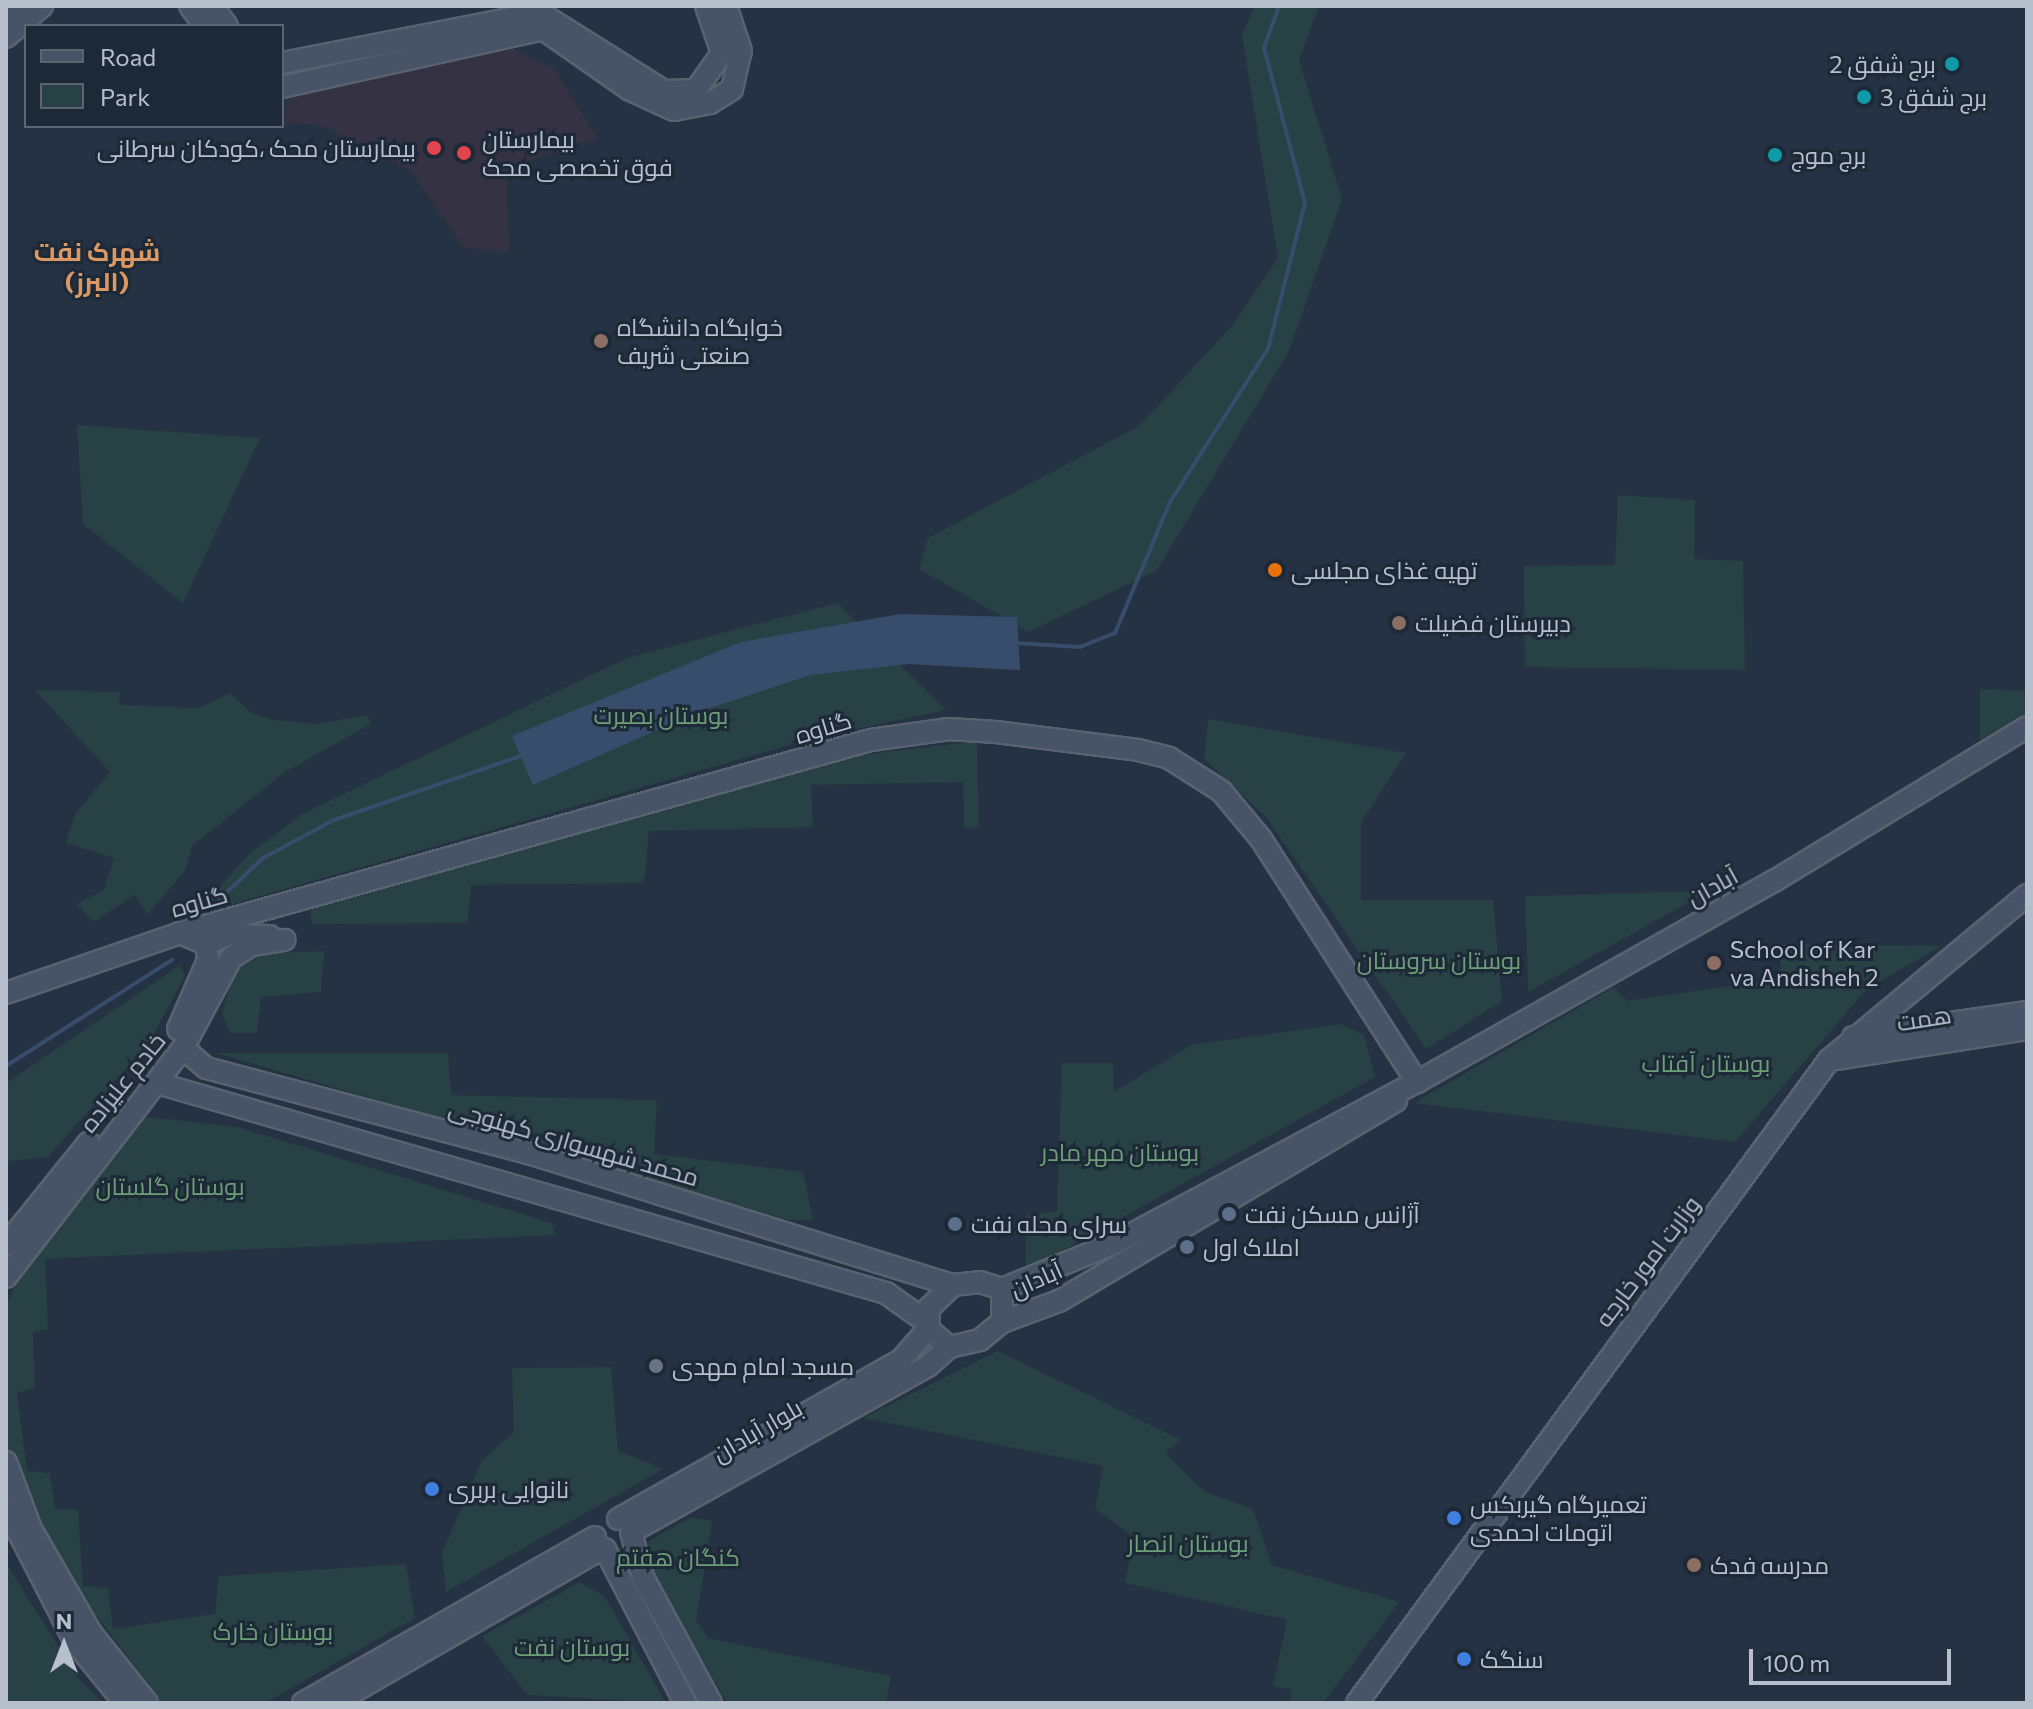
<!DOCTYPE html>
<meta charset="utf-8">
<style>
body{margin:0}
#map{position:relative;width:2033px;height:1709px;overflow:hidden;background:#253243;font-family:Commissioner,Cairo,sans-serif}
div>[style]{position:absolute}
.medical>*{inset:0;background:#343243}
.green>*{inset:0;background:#274144}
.water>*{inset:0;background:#384d6b}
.stream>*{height:4px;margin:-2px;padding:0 2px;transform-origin:2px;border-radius:2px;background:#384d6b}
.roads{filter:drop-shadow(2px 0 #586270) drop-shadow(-2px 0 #586270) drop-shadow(0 2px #586270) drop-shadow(0 -2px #586270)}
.secondary>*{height:20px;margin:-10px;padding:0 10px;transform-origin:10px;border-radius:10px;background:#475366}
.dots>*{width:22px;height:22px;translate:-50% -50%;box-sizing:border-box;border:4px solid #1e2938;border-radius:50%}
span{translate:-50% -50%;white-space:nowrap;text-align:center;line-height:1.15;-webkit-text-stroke:6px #1e2938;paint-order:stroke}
.poi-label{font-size:24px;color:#b7bfcd}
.right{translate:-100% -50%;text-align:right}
.left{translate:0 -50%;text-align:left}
.park-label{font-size:24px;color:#6c9f78}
.street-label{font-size:24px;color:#b7bfcd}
.neighbourhood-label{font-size:26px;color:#dc9862;font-weight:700}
.frame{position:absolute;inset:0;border:8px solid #b7bfcd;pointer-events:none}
.legend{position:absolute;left:24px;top:24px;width:260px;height:104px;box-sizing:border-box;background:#1e2938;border:2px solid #5b6574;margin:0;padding:10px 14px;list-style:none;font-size:24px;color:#b7bfcd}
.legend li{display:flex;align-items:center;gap:16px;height:40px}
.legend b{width:40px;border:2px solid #5b6574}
.north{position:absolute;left:24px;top:1605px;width:80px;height:80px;-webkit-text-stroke:6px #1e2938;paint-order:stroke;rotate:0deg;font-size:22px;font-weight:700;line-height:32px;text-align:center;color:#b7bfcd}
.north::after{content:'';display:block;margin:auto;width:28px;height:36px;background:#b7bfcd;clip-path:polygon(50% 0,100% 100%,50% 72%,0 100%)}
.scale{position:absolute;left:1749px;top:1649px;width:202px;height:36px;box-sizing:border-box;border:4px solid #b7bfcd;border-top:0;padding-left:10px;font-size:24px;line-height:28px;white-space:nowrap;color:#b7bfcd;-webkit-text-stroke:6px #1e2938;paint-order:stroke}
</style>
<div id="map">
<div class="medical">
<i style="clip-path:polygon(507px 46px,554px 68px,597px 138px,507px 168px,509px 252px,464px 248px,411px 171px,321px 125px,282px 123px,290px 90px)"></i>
</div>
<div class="green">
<i style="clip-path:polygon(1255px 6px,1319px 6px,1299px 60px,1342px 199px,1289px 351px,1157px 570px,1029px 632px,919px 569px,928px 538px,1139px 426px,1231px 327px,1278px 258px,1242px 35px)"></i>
<i style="clip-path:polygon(77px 425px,260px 438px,183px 603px,83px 524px)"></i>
<i style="clip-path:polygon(1618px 495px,1695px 500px,1694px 559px,1743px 561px,1745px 670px,1525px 667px,1524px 566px,1615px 565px)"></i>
<i style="clip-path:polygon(837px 603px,946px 710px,818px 737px,194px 915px,250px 853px,304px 813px,627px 658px)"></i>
<i style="clip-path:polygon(1980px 689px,2027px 691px,2027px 713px,1980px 740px)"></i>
<i style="clip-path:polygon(35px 690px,120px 692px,119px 705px,199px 708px,230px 693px,251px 713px,273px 720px,318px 724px,367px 715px,371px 724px,285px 772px,192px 846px,185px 871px,148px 914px,135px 895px,93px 922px,77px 904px,104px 890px,114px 858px,66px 843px,75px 814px,110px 772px)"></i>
<i style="clip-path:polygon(1208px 719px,1406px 753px,1361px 823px,1361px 900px,1493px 900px,1502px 1001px,1426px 1049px,1266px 817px,1204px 759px)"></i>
<i style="clip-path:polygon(977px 741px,979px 827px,964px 828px,963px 782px,811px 785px,813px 827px,649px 831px,644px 883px,471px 885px,467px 923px,312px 924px,310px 910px,853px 756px)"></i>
<i style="clip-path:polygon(1709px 891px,1528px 992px,1525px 896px)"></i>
<i style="clip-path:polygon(1781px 944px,1941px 946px,1867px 989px,1735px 1142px,1414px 1103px,1614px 987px,1627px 1001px,1780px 979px)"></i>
<i style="clip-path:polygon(324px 951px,321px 992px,261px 997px,257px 1033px,231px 1033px,222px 1015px,233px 972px,265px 953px)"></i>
<i style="clip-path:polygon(180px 965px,185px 976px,150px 1041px,48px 1157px,6px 1161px,6px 1083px)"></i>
<i style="clip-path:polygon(1342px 1024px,1364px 1035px,1375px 1077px,1026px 1271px,1026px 1215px,1057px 1211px,1062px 1063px,1113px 1063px,1114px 1092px,1191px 1045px)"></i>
<i style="clip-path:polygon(216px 1053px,448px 1053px,451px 1095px,657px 1100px,654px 1154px,803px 1172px,813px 1220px,789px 1220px)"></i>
<i style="clip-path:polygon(139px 1116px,238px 1127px,552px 1223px,555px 1235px,45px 1259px,48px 1329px,33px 1332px,35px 1387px,17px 1393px,27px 1471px,50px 1473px,55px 1509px,78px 1510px,83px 1586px,108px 1588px,113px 1629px,215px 1614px,219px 1576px,406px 1564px,415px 1618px,265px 1703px,163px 1703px,58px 1565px,6px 1448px,6px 1308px,21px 1267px)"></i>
<i style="clip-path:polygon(998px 1351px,1181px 1440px,1165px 1453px,1205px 1492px,1253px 1509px,1272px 1565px,1399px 1602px,1323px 1703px,1289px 1703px,1292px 1690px,1273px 1686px,1287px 1620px,1125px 1583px,1134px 1537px,1095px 1509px,1103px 1466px,863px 1418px)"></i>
<i style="clip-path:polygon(611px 1367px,618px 1451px,663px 1469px,446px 1592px,442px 1553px,482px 1460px,514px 1432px,512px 1368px)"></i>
<i style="clip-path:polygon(692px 1517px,712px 1521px,696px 1620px,708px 1638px,891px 1676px,886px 1703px,727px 1703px,646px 1561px,649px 1541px)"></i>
<i style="clip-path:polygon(6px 1563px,78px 1678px,103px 1703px,6px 1703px)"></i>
<i style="clip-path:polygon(580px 1582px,605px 1597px,666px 1703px,527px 1695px,482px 1636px)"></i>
</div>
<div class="water">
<i style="clip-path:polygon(900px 614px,1017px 617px,1020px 670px,908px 664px,811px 675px,698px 712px,533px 785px,512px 736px,741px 642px)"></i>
</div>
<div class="stream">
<i style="left:1016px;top:643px;width:64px;rotate:3.6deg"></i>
<i style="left:1080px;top:647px;width:38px;rotate:-22deg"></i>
<i style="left:1115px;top:633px;width:142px;rotate:-67.2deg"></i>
<i style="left:1170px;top:502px;width:182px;rotate:-57.4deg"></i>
<i style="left:1268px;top:349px;width:151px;rotate:-75.8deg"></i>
<i style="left:1305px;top:203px;width:160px;rotate:-104.8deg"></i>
<i style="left:1264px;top:48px;width:45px;rotate:-70.3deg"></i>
<i style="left:210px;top:908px;width:73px;rotate:-43.3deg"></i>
<i style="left:263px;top:858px;width:81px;rotate:-28.2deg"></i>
<i style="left:334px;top:820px;width:201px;rotate:-18.9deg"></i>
<i style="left:6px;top:1066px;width:197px;rotate:-32.6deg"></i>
</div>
<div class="roads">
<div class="secondary">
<i style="left:190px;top:6px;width:25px;rotate:53deg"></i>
<i style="left:212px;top:6px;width:25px;rotate:53deg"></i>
<i style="left:6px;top:18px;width:18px;rotate:-41deg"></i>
<i style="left:6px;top:37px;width:48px;rotate:-40.7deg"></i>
<i style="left:282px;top:63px;width:263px;rotate:-11deg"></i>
<i style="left:540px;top:13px;width:146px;rotate:32.2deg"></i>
<i style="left:664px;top:91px;width:32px;rotate:-2deg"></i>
<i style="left:696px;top:90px;width:45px;rotate:-54.9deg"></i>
<i style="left:722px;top:53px;width:50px;rotate:-108.8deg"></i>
<i style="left:282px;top:87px;width:267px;rotate:-12.5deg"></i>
<i style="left:543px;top:29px;width:106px;rotate:35deg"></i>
<i style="left:630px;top:90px;width:48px;rotate:24.4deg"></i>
<i style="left:674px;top:110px;width:37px;rotate:-11deg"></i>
<i style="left:710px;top:103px;width:26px;rotate:-32deg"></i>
<i style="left:732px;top:89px;width:39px;rotate:-77deg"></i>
<i style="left:741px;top:51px;width:47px;rotate:-108.4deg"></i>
<i style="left:206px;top:944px;width:24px;rotate:-22deg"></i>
<i style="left:228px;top:935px;width:42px;rotate:1.4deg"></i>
<i style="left:6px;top:993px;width:184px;rotate:-19deg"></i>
<i style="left:180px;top:933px;width:717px;rotate:-15.61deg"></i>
<i style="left:871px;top:740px;width:79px;rotate:-8deg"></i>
<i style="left:949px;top:729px;width:47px;rotate:3.7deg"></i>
<i style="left:996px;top:732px;width:143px;rotate:7.2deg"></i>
<i style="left:1138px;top:750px;width:32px;rotate:14deg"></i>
<i style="left:1169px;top:758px;width:62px;rotate:32.4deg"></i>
<i style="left:1221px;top:791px;width:62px;rotate:50.2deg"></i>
<i style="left:1261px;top:839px;width:289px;rotate:57.3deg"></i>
<i style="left:178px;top:1029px;width:75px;rotate:-66.5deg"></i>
<i style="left:208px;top:960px;width:16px;rotate:-97deg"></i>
<i style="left:206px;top:944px;width:28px;rotate:-157deg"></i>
<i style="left:1853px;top:1037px;width:176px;rotate:-8.2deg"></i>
<i style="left:183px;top:1048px;width:30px;rotate:41deg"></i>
<i style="left:206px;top:1068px;width:333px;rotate:14.8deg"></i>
<i style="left:528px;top:1153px;width:445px;rotate:17.3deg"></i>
<i style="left:1829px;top:1060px;width:200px;rotate:-8.9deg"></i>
<i style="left:157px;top:1083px;width:759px;rotate:16.07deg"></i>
<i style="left:886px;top:1293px;width:47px;rotate:35.4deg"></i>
<i style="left:6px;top:1245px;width:132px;rotate:-51.1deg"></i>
<i style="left:6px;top:1277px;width:289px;rotate:-52.3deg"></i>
<i style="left:183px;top:1048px;width:102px;rotate:-61.9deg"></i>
<i style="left:231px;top:958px;width:25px;rotate:-32deg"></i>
<i style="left:252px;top:945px;width:33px;rotate:-9deg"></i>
<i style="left:980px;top:1282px;width:23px;rotate:18deg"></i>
<i style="left:1002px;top:1289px;width:33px;rotate:90deg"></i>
<i style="left:1002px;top:1322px;width:28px;rotate:141deg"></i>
<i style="left:980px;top:1340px;width:32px;rotate:167deg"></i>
<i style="left:949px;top:1347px;width:28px;rotate:-139deg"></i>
<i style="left:928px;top:1329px;width:21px;rotate:-87deg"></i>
<i style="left:929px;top:1308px;width:33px;rotate:-44deg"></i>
<i style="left:953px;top:1285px;width:27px;rotate:-6deg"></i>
<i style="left:1002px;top:1289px;width:120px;rotate:-22.1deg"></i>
<i style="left:1113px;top:1244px;width:344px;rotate:-28.1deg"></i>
<i style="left:1417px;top:1082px;width:410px;rotate:-29.4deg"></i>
<i style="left:1774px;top:881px;width:296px;rotate:-31.3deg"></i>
<i style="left:1002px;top:1322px;width:61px;rotate:-20.2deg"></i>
<i style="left:1059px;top:1301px;width:392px;rotate:-30.7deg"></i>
<i style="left:6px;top:1462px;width:72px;rotate:69.5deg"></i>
<i style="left:31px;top:1529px;width:120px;rotate:60deg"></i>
<i style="left:91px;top:1633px;width:90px;rotate:51.3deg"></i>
<i style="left:6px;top:1508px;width:151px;rotate:62.8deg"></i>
<i style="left:75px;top:1642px;width:79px;rotate:50.7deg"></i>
<i style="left:618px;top:1519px;width:325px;rotate:-29.3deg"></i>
<i style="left:901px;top:1360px;width:41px;rotate:-48.9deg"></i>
<i style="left:605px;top:1549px;width:174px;rotate:62.5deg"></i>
<i style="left:303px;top:1703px;width:336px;rotate:-29.6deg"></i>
<i style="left:334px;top:1703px;width:308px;rotate:-30deg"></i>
<i style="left:711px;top:1703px;width:143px;rotate:-118.4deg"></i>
<i style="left:643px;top:1577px;width:47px;rotate:-104.9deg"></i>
<i style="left:631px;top:1532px;width:340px;rotate:-29.2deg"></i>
<i style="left:928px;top:1366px;width:28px;rotate:-42deg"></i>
<i style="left:1357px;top:1703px;width:798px;rotate:-53.72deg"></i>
<i style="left:1829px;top:1060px;width:258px;rotate:-39.8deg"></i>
</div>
</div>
<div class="dots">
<i style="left:1952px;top:64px;background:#0f9aa8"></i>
<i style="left:1864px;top:97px;background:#0f9aa8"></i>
<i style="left:434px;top:148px;background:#e0444e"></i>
<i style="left:464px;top:153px;background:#e0444e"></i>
<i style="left:1775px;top:155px;background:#0f9aa8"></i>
<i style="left:601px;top:341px;background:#8d6e63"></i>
<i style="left:1275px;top:570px;background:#e8710a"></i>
<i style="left:1399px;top:623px;background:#8d6e63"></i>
<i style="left:1714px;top:963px;background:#8d6e63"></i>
<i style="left:1229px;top:1214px;background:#5c6f8a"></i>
<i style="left:955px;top:1224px;background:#5c6f8a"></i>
<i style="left:1187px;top:1247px;background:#5c6f8a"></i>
<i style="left:656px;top:1366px;background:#6b7280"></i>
<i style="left:432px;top:1489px;background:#3f7fe0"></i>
<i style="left:1454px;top:1518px;background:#3f7fe0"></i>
<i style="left:1694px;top:1565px;background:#8d6e63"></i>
<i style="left:1464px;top:1659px;background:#3f7fe0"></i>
</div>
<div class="poi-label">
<span class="right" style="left:1936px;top:64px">برج شفق 2</span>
<span class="left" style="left:1880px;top:97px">برج شفق 3</span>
<span class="left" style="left:482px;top:153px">بیمارستان<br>فوق تخصصی محک</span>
<span class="right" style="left:416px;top:148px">بیمارستان محک ،کودکان سرطانی</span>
<span class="left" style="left:1791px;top:155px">برج موج</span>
<span class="left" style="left:617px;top:341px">خوابگاه دانشگاه<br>صنعتی شریف</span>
<span class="left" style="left:1291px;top:570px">تهیه غذای مجلسی</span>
<span class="left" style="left:1415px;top:623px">دبیرستان فضیلت</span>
<span class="left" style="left:1730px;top:963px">School of Kar<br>va Andisheh 2</span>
<span class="left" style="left:1245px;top:1214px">آژانس مسکن نفت</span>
<span class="left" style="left:971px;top:1224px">سرای محله نفت</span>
<span class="left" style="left:1203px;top:1247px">املاک اول</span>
<span class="left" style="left:672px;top:1366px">مسجد امام مهدی</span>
<span class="left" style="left:448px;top:1489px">نانوایی بربری</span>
<span class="left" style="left:1470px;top:1518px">تعمیرگاه گیربکس<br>اتومات احمدی</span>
<span class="left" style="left:1710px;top:1565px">مدرسه فدک</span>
<span class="left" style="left:1480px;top:1659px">سنگک</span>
</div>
<div class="park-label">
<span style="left:661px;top:715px">بوستان بصیرت</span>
<span style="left:1439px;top:960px">بوستان سروستان</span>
<span style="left:1706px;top:1063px">بوستان آفتاب</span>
<span style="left:1120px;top:1152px">بوستان مهر مادر</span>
<span style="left:170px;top:1186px">بوستان گلستان</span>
<span style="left:1188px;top:1543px">بوستان انصار</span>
<span style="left:678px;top:1557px">کنگان هفتم</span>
<span style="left:273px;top:1631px">بوستان خارک</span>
<span style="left:572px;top:1647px">بوستان نفت</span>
</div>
<div class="street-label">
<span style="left:823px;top:727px;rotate:-17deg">گناوه</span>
<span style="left:1712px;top:886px;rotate:-29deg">آبادان</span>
<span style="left:199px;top:901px;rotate:-16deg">گناوه</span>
<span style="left:1924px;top:1018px;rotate:-9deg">همت</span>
<span style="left:122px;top:1082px;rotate:-51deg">خادم علیزاده</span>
<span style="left:574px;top:1142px;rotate:16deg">محمد شهسواری کهنوجی</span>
<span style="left:1647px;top:1261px;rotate:-53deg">وزارت امور خارجه</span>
<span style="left:1036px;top:1279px;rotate:-24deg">آبادان</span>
<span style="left:757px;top:1430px;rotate:-30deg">بلوار آبادان</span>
</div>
<div class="neighbourhood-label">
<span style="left:97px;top:266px">شهرک نفت<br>(البرز)</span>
</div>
<div class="frame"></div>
<ul class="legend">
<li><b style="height:10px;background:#475366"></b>Road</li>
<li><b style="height:22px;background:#274144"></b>Park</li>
</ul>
<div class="north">N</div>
<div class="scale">100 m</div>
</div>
